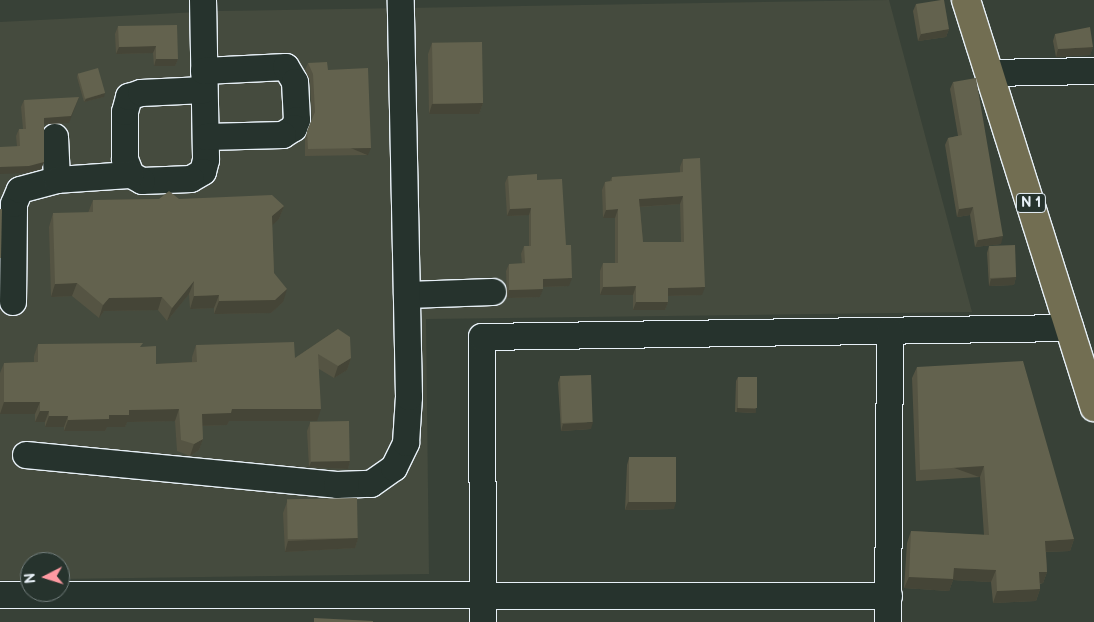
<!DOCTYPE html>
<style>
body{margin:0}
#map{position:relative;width:1094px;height:622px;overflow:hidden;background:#384137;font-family:"Balsamiq Sans",sans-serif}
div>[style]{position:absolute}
.built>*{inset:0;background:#454b3e}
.roads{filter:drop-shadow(1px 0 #e8f1f8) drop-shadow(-1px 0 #e8f1f8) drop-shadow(0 1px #e8f1f8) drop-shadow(0 -1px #e8f1f8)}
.minor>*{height:26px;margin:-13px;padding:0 13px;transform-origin:13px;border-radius:13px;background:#26332d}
.highway>*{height:28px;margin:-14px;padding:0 14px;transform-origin:14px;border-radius:14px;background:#726e52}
.wall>*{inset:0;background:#555443}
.shaded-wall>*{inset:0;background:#454537;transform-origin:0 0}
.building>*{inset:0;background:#63624e;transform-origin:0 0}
span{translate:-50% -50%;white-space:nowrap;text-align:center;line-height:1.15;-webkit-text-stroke:5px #26332d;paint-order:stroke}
.shield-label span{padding:1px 4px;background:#26332d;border:1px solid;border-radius:4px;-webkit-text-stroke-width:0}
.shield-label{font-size:14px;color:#e8f1f8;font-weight:700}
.north{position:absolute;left:20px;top:552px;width:50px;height:50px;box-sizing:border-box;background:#26332d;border:1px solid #747f7e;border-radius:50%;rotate:265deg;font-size:14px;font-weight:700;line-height:20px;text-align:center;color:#e8f1f8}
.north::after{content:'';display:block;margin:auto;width:18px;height:22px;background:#ff9aa2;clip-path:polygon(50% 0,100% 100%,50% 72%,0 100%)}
</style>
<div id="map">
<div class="built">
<i style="clip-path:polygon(889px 0,972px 312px,426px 319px,429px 574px,60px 579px,60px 562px,30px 562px,30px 580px,0 580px,0 22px,218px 11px)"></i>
</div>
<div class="roads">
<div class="minor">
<i style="left:203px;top:0;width:160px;rotate:88.9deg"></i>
<i style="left:206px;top:160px;width:12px;rotate:104deg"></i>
<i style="left:203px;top:172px;width:14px;rotate:150deg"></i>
<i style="left:191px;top:179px;width:49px;rotate:177.7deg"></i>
<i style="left:142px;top:181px;width:13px;rotate:-151deg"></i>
<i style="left:131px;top:175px;width:17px;rotate:-111deg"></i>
<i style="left:125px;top:159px;width:47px;rotate:-90deg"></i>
<i style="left:125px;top:112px;width:16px;rotate:-75deg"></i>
<i style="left:129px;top:97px;width:13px;rotate:-18deg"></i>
<i style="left:141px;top:93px;width:63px;rotate:-2.7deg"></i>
<i style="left:204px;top:71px;width:82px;rotate:-2.8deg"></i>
<i style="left:286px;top:67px;width:17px;rotate:59deg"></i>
<i style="left:295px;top:82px;width:38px;rotate:87deg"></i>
<i style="left:297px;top:120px;width:9px;rotate:111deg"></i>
<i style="left:294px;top:128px;width:13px;rotate:148deg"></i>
<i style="left:283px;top:135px;width:77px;rotate:178.5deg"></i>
<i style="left:989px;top:73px;width:105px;rotate:-1.1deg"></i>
<i style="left:55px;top:137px;width:43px;rotate:87.3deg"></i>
<i style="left:407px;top:295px;width:86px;rotate:-2deg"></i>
<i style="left:13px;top:302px;width:98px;rotate:-89.4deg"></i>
<i style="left:14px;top:204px;width:15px;rotate:-67deg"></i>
<i style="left:20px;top:190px;width:38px;rotate:-15deg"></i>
<i style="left:57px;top:180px;width:74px;rotate:-3.9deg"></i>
<i style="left:26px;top:455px;width:312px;rotate:5.5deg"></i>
<i style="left:337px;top:485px;width:34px;rotate:-2deg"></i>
<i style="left:371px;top:484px;width:28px;rotate:-35deg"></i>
<i style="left:394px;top:468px;width:28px;rotate:-64deg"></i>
<i style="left:406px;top:443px;width:46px;rotate:-86.3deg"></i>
<i style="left:409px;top:397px;width:397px;rotate:-91.2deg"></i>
<i style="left:0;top:595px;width:889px;rotate:0.06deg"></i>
<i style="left:483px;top:622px;width:285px;rotate:-90.2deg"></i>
<i style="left:482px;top:337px;width:588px;rotate:-0.88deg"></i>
<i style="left:888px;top:622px;width:291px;rotate:-89.6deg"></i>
</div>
<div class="highway">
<i style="left:966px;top:0;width:427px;rotate:72.5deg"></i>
</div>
</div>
<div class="wall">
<i style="clip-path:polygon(916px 4px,949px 29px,946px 37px,918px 41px,913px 11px)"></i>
<i style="clip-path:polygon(118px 26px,178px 59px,175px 66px,154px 66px,153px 53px,116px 54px,115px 34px)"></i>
<i style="clip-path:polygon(1055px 34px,1093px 47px,1090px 55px,1056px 57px,1053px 41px)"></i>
<i style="clip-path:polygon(432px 43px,483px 103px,479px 114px,429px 114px,428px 54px)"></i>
<i style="clip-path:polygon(308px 63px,328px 70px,368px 155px,305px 156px,305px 138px,312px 119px,310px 81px,305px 70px)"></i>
<i style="clip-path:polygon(78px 73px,104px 97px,84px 102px,77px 77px)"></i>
<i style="clip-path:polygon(953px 82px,1001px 244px,975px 247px,970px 215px,957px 217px,945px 145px,948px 138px,958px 136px,950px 89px)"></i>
<i style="clip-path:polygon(24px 100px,69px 123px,44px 124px,44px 162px,41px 169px,26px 173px,17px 146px,16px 136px,19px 129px,23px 129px,21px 107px)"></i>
<i style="clip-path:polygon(evenodd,683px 159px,702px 295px,668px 296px,668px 302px,665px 310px,633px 310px,633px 295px,600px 295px,600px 271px,603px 263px,615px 263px,615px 218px,603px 218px,602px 190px,605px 182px,610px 181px,612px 177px,680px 173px,680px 167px,683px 159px,680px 204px,681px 242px,643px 242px,640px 207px,680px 204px)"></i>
<i style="clip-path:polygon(508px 176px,537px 180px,566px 245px,569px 286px,543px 287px,540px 297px,507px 298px,506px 271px,509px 264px,522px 264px,521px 254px,524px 246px,529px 246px,529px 215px,507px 216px,505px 183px)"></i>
<i style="clip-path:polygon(179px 199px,284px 206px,279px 219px,272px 225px,274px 273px,283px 302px,271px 313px,214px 314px,214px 308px,190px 309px,189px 294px,167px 321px,158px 310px,104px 311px,99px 318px,72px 296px,51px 297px,49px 227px,53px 213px,88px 213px,93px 200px)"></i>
<i style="clip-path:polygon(989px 246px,1016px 277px,1014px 285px,989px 286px,987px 253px)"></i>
<i style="clip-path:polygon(338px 329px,351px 358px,347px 370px,334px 378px,319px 369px,317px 421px,229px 421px,227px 425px,202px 426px,203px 439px,199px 450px,190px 456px,177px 451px,175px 421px,127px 422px,125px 427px,107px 427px,105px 431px,64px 431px,64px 427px,45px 427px,45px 422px,35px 422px,35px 414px,0 414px,0 373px,4px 363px,34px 362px,34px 356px,38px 344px,142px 347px,156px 364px,192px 362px,192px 357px,196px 345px,295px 358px)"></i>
<i style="clip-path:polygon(917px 367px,1074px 539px,1070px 551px,1046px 552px,1047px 572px,1043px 583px,1040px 584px,1040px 589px,1036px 601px,993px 603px,991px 582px,953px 580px,949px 591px,904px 588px,907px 543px,911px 531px,984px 535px,980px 477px,916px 481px,912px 378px)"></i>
<i style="clip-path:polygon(560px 377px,591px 429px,561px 431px,558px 383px)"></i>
<i style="clip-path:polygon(738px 377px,756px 409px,755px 413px,735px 412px,736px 381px)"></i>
<i style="clip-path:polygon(310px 423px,350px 461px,348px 469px,309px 467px,307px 431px)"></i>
<i style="clip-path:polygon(629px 458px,674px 509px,625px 510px,627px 465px)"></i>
<i style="clip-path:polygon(287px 502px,358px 538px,355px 548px,285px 552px,283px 513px)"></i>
</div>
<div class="shaded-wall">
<i style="clip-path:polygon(949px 29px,946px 37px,918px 41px,921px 34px)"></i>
<i style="clip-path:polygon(156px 46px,153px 53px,116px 54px,119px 47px)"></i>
<i style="clip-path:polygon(1093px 47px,1090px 55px,1056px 57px,1058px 49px)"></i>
<i style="clip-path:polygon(156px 59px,178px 59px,175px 66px,154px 66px)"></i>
<i style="clip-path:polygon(105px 93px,104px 97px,84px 102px,86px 99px)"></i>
<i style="clip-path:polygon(79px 97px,69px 123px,42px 124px,44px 118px)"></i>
<i style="clip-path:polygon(483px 103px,479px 114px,429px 114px,432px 104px)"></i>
<i style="left:371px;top:148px;width:8px;height:63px;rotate:113deg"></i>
<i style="clip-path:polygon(44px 162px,41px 169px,26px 173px,0 174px,0 167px)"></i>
<i style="clip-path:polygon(683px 196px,680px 204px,636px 207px,639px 199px)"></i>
<i style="clip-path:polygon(284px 206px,279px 219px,267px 230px,272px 216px)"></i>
<i style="clip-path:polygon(973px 207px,970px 215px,957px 217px,959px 209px)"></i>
<i style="clip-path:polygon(531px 208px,529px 215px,507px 216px,510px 209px)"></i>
<i style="clip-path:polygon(618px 209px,615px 218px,603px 218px,606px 210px)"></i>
<i style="clip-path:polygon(1003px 236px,1001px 244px,975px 247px,978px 240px)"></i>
<i style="clip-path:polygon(1016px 277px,1014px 285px,989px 286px,991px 279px)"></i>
<i style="clip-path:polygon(572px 278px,569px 286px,540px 287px,543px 279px)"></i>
<i style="clip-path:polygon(194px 281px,189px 294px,167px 321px,172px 308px)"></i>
<i style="clip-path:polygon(77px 283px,72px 296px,51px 297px,55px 284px)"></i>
<i style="clip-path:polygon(636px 286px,633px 295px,600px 295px,603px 287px)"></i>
<i style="clip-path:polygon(705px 287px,702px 295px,665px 296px,668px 288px)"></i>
<i style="clip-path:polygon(287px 289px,283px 302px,271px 313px,214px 314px,219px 301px)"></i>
<i style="clip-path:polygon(543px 289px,540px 297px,507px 298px,509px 290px)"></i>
<i style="clip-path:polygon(219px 295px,214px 308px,190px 309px,194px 296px)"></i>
<i style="clip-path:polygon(162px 297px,158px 310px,104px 311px,99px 318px,103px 305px,109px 298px)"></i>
<i style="clip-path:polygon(636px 302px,668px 302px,665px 310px,633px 310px)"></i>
<i style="clip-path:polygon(351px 358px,347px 370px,334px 378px,338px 366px)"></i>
<i style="clip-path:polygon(4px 402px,40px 402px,35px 414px,0 414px)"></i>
<i style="left:737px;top:408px;width:19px;height:4px;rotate:3deg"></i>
<i style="clip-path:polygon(179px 409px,175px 421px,127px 422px,125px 427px,107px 427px,105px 431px,64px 431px,68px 420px,109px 415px,129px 410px)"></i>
<i style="clip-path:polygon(232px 409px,321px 409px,317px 421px,229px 421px,227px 425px,197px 426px,202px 414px)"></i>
<i style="clip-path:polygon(40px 411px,49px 411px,45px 422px,35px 422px)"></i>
<i style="clip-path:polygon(49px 416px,68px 416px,64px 427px,45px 427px)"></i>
<i style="clip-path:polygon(593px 422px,591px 429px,561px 431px,563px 424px)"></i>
<i style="clip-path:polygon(203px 439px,199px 450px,190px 456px,194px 444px)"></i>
<i style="clip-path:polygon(312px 460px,350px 461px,348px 469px,309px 467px)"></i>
<i style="left:984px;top:466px;width:12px;height:64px;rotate:110deg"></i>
<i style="clip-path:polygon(628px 502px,676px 502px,674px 509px,625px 510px)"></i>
<i style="clip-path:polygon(358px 538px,355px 548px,285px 552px,288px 541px)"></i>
<i style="clip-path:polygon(1074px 539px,1070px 551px,1041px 552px,1045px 541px)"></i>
<i style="clip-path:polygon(954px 568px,996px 570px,991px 582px,953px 580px,949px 591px,904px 588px,909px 577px)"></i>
<i style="clip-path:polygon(1039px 572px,1047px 572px,1043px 583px,1035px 584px)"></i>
<i style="clip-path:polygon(1040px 589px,1036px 601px,993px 603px,997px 591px)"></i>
</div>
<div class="building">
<i style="clip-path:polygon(941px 0,944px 0,949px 29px,921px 34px,916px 4px)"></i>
<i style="clip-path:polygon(177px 25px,178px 59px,156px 59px,156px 46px,119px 47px,118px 26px)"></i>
<i style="clip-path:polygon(1090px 27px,1093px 47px,1058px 49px,1055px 34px)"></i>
<i style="left:482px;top:42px;width:61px;height:50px;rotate:89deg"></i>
<i style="clip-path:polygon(327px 62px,328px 70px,368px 68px,371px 148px,308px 149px,307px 131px,315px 112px,313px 74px,308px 63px)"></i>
<i style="left:98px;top:68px;width:26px;height:21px;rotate:74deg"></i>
<i style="clip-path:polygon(976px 78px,1003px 236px,978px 240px,973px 207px,959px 209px,948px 138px,962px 135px,953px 82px)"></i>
<i style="clip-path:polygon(79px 97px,71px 116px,44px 118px,44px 162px,29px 166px,0 167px,0 147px,20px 146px,19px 129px,26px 129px,24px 100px)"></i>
<i style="clip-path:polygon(evenodd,700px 158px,705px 287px,668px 288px,668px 302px,636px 302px,636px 286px,603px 287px,603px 263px,618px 263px,618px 209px,606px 210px,605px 182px,612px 181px,612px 177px,683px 172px,683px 159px,700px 158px,683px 196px,684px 242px,643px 242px,639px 199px,683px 196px)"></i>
<i style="clip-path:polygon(537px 174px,537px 180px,562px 179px,566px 245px,571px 245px,572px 278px,543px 279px,543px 289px,509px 290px,509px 264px,525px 263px,524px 246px,531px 246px,531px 208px,510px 209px,508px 176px)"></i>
<i style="clip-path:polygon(169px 191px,179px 199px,272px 195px,284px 206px,272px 216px,274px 273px,287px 289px,275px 300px,219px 301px,219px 295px,194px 296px,194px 281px,172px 308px,162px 297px,109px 298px,103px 305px,77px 283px,55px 284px,53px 213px,93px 212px,93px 200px,159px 199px)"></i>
<i style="clip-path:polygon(0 209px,2px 209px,1px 258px,0 258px)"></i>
<i style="left:1015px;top:245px;width:32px;height:26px;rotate:88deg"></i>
<i style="clip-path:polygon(338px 329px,350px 337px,351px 358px,338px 366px,318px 354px,321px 409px,232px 409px,231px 413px,202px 414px,203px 439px,194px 444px,181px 440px,179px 409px,129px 410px,129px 415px,109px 415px,109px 419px,68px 420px,68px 416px,49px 416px,49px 411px,40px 411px,40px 402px,4px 402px,4px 363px,38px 362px,38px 344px,143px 343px,140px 347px,156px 346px,156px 364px,197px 362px,196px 345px,294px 342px,295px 358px)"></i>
<i style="clip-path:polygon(1023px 361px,1074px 539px,1045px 541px,1047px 572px,1039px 572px,1040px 589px,997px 591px,996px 570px,954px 568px,953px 579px,909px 577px,911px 531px,989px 535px,984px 466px,920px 470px,917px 367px)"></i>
<i style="left:591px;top:375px;width:47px;height:31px;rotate:88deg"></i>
<i style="left:738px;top:377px;width:19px;height:31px"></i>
<i style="left:349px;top:421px;width:40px;height:39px;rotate:89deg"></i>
<i style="left:676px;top:457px;width:45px;height:47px;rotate:90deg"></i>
<i style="left:357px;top:498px;width:40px;height:70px;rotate:89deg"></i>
<i style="clip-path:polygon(314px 618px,373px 621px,373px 622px,314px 622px)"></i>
</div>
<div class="shield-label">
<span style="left:1031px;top:203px">N 1</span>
</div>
<div class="north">N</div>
</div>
